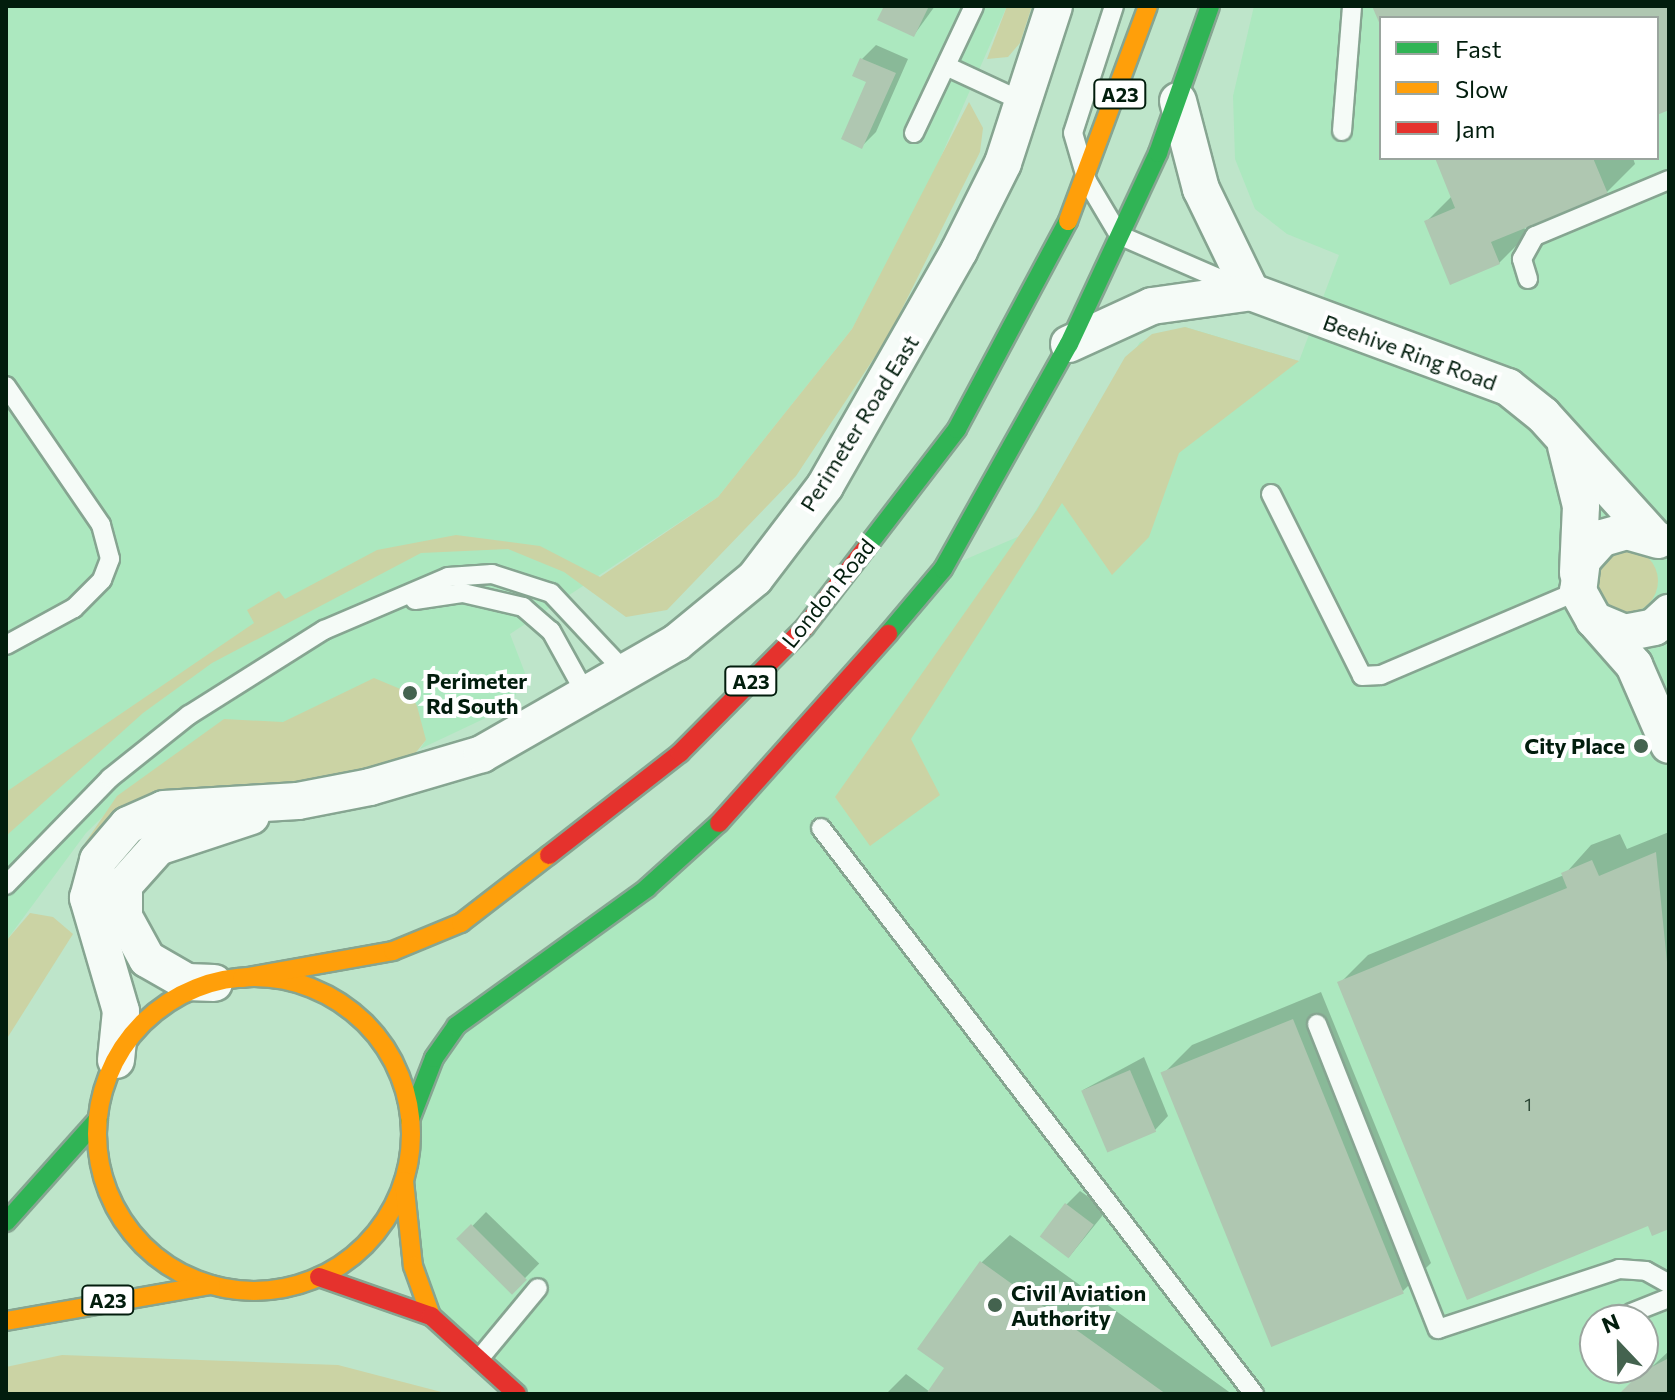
<!DOCTYPE html>
<style>
body{margin:0}
#map{position:relative;width:1675px;height:1400px;overflow:hidden;background:#bee5ca;font-family:Commissioner,sans-serif}
div>[style]{position:absolute}
.built>*{inset:0;background:#ace8bf}
.green>*{inset:0;background:#cbd3a4}
.round{border-radius:50%}
.shadow>*{inset:0;background:#0003;transform-origin:0 0}
.building>*{inset:0;background:#afc7b1;transform-origin:0 0}
.roads{filter:drop-shadow(2px 0 #86a591) drop-shadow(-2px 0 #86a591) drop-shadow(0 2px #86a591) drop-shadow(0 -2px #86a591)}
.lane>*{height:18px;margin:-9px;padding:0 9px;transform-origin:9px;border-radius:9px;background:#f5fbf7}
.street>*{height:36px;margin:-18px;padding:0 18px;transform-origin:18px;border-radius:18px;background:#f5fbf7}
.fast>*{height:18px;margin:-9px;padding:0 9px;transform-origin:9px;border-radius:9px;background:#30b455}
.slow>*{height:18px;margin:-9px;padding:0 9px;transform-origin:9px;border-radius:9px;background:#ff9f0a}
.slow>.ring{margin:-9px;padding:0;box-sizing:content-box;background:none;border:18px solid #ff9f0a;border-radius:50%}
.jam>*{height:18px;margin:-9px;padding:0 9px;transform-origin:9px;border-radius:9px;background:#e5322d}
.dots>*{width:22px;height:22px;translate:-50% -50%;box-sizing:border-box;border:4px solid #fff;border-radius:50%}
span{translate:-50% -50%;white-space:nowrap;text-align:center;line-height:1.15;-webkit-text-stroke:8px #fff;paint-order:stroke}
.number-label{font-size:18px;color:#2d4836}
.number-label span{-webkit-text-stroke-width:0}
.shield-label span{padding:2px 6px;background:#fff;border:2px solid;border-radius:6px;-webkit-text-stroke-width:0}
.shield-label{font-size:20px;color:#021d0d;font-weight:700}
.street-label{font-size:22px;color:#021d0d}
.poi-label{font-size:22px;color:#021d0d;font-weight:700}
.left{translate:0 -50%;text-align:left}
.right{translate:-100% -50%;text-align:right}
.frame{position:absolute;inset:0;border:8px solid #021d0d;pointer-events:none}
.legend{position:absolute;left:1379px;top:16px;width:280px;height:144px;box-sizing:border-box;background:#fff;border:2px solid #9aa59e;margin:0;padding:10px 14px;list-style:none;font-size:24px;color:#021d0d}
.legend li{display:flex;align-items:center;gap:16px;height:40px}
.legend b{width:40px;border:2px solid #9aa59e}
.north{position:absolute;left:1579px;top:1304px;width:80px;height:80px;box-sizing:border-box;background:#fff;border:2px solid #9aa59e;border-radius:50%;rotate:338deg;font-size:22px;font-weight:700;line-height:32px;text-align:center;color:#021d0d}
.north::after{content:'';display:block;margin:auto;width:28px;height:36px;background:#44634f;clip-path:polygon(50% 0,100% 100%,50% 72%,0 100%)}
</style>
<div id="map">
<div class="built">
<i style="clip-path:polygon(6px 6px,1007px 6px,921px 202px,852px 329px,718px 497px,510px 634px,525px 673px,511px 706px,420px 749px,426px 740px,127px 793px,86px 833px,6px 941px)"></i>
<i style="clip-path:polygon(evenodd,1254px 6px,1669px 6px,1669px 1394px,521px 1394px,431px 1316px,409px 1163px,410px 1120px,434px 1058px,647px 888px,943px 569px,1020px 536px,1140px 342px,1185px 327px,1299px 361px,1339px 255px,1287px 234px,1255px 209px,1235px 159px,1233px 96px,1254px 6px,1381px 18px,1657px 18px,1657px 158px,1381px 158px,1381px 18px,1254px 6px,1595px 1320px,1643px 1320px,1643px 1368px,1595px 1368px,1595px 1320px)"></i>
</div>
<div class="green">
<i style="clip-path:polygon(1007px 6px,1032px 6px,1020px 43px,1008px 57px,987px 59px)"></i>
<i style="clip-path:polygon(969px 102px,983px 128px,980px 152px,888px 337px,796px 476px,667px 610px,626px 617px,564px 572px,508px 549px,421px 553px,212px 663px,143px 713px,6px 836px,6px 792px,254px 623px,247px 610px,279px 591px,285px 599px,377px 550px,456px 535px,540px 546px,600px 577px,718px 497px,852px 329px)"></i>
<i style="clip-path:polygon(1185px 327px,1299px 361px,1179px 453px,1149px 537px,1112px 575px,1062px 503px,911px 739px,940px 795px,870px 846px,835px 797px,1037px 510px,1125px 357px,1152px 334px)"></i>
<i class="round" style="left:1594px;top:549px;width:64px;height:64px"></i>
<i style="clip-path:polygon(374px 678px,410px 693px,417px 706px,426px 740px,413px 756px,317px 780px,123px 808px,83px 846px,117px 796px,224px 719px,283px 722px)"></i>
<i style="clip-path:polygon(30px 913px,53px 917px,73px 934px,6px 1040px,6px 941px)"></i>
<i style="clip-path:polygon(62px 1355px,338px 1365px,449px 1394px,6px 1394px,6px 1367px)"></i>
</div>
<div class="shadow">
<i style="clip-path:polygon(886px 6px,935px 6px,914px 35px)"></i>
<i style="clip-path:polygon(876px 45px,908px 59px,876px 132px,862px 146px,869px 81px,862px 59px)"></i>
<i style="clip-path:polygon(1437px 158px,1633px 158px,1635px 164px,1607px 192px,1524px 227px,1527px 235px,1499px 263px,1427px 221px,1453px 195px)"></i>
<i style="clip-path:polygon(1669px 832px,1669px 1226px,1649px 1224px,1340px 983px,1368px 955px,1564px 875px,1591px 845px,1620px 834px,1627px 849px)"></i>
<i style="clip-path:polygon(1321px 992px,1431px 1263px,1403px 1291px,1164px 1073px,1192px 1045px)"></i>
<i style="clip-path:polygon(1144px 1057px,1168px 1116px,1155px 1130px,1083px 1090px)"></i>
<i style="clip-path:polygon(1080px 1191px,1107px 1210px,1069px 1257px,1066px 1205px)"></i>
<i style="left:486px;top:1212px;width:74px;height:37px;rotate:44deg"></i>
<i style="clip-path:polygon(1010px 1235px,1232px 1394px,886px 1394px,906px 1374px,930px 1392px,947px 1368px,982px 1262px)"></i>
<i style="clip-path:polygon(1669px 1351px,1669px 1394px,1624px 1394px,1643px 1375px)"></i>
</div>
<div class="building">
<i style="clip-path:polygon(884px 6px,929px 6px,914px 37px,877px 20px)"></i>
<i style="clip-path:polygon(1372px 6px,1669px 6px,1669px 110px,1657px 115px,1657px 18px,1381px 18px,1381px 27px)"></i>
<i style="clip-path:polygon(860px 58px,896px 73px,862px 149px,841px 139px,866px 82px,852px 76px)"></i>
<i style="clip-path:polygon(1435px 158px,1593px 158px,1608px 194px,1491px 242px,1500px 264px,1450px 285px,1424px 221px,1455px 208px)"></i>
<i style="clip-path:polygon(1656px 852px,1669px 982px,1669px 1229px,1652px 1236px,1648px 1226px,1467px 1300px,1337px 982px,1567px 888px,1561px 873px,1592px 860px,1599px 876px)"></i>
<i style="left:1293px;top:1019px;width:296px;height:143px;rotate:68deg"></i>
<i style="left:1130px;top:1070px;width:67px;height:53px;rotate:67deg"></i>
<i style="left:1065px;top:1203px;width:36px;height:42px;rotate:37deg"></i>
<i style="left:471px;top:1224px;width:79px;height:21px;rotate:45deg"></i>
<i style="clip-path:polygon(980px 1261px,1166px 1394px,926px 1394px,944px 1368px,917px 1349px)"></i>
<i style="clip-path:polygon(1669px 1358px,1669px 1394px,1619px 1394px,1640px 1373px)"></i>
</div>
<div class="roads">
<div class="lane">
<i style="left:1114px;top:6px;width:133px;rotate:107.9deg"></i>
<i style="left:1073px;top:133px;width:50px;rotate:73.7deg"></i>
<i style="left:1087px;top:181px;width:63px;rotate:59.3deg"></i>
<i style="left:1119px;top:235px;width:133px;rotate:23.5deg"></i>
<i style="left:946px;top:66px;width:86px;rotate:24.8deg"></i>
<i style="left:1342px;top:131px;width:125px;rotate:-85.4deg"></i>
<i style="left:914px;top:133px;width:140px;rotate:-64.7deg"></i>
<i style="left:1528px;top:279px;width:21px;rotate:-107deg"></i>
<i style="left:1522px;top:259px;width:26px;rotate:-61deg"></i>
<i style="left:1535px;top:236px;width:145px;rotate:-22.7deg"></i>
<i style="left:6px;top:386px;width:168px;rotate:55.6deg"></i>
<i style="left:101px;top:525px;width:35px;rotate:75deg"></i>
<i style="left:110px;top:559px;width:22px;rotate:111deg"></i>
<i style="left:102px;top:580px;width:40px;rotate:135deg"></i>
<i style="left:74px;top:608px;width:77px;rotate:151.4deg"></i>
<i style="left:1271px;top:494px;width:203px;rotate:63.4deg"></i>
<i style="left:1362px;top:676px;width:19px;rotate:-3deg"></i>
<i style="left:1381px;top:675px;width:214px;rotate:-23.1deg"></i>
<i style="left:415px;top:600px;width:49px;rotate:-8.3deg"></i>
<i style="left:463px;top:593px;width:62px;rotate:13.1deg"></i>
<i style="left:523px;top:607px;width:37px;rotate:41deg"></i>
<i style="left:551px;top:631px;width:77px;rotate:61.1deg"></i>
<i style="left:821px;top:828px;width:713px;rotate:52.58deg"></i>
<i style="left:6px;top:885px;width:149px;rotate:-45.8deg"></i>
<i style="left:110px;top:778px;width:101px;rotate:-38.6deg"></i>
<i style="left:189px;top:715px;width:160px;rotate:-32.2deg"></i>
<i style="left:324px;top:630px;width:135px;rotate:-23.1deg"></i>
<i style="left:448px;top:577px;width:44px;rotate:-3.9deg"></i>
<i style="left:492px;top:574px;width:62px;rotate:17.9deg"></i>
<i style="left:551px;top:593px;width:111px;rotate:46.8deg"></i>
<i style="left:1317px;top:1024px;width:328px;rotate:68.4deg"></i>
<i style="left:1438px;top:1329px;width:191px;rotate:-18.3deg"></i>
<i style="left:1619px;top:1269px;width:27px;rotate:4deg"></i>
<i style="left:1646px;top:1271px;width:26px;rotate:29deg"></i>
<i style="left:1631px;top:1313px;width:41px;rotate:-21.5deg"></i>
<i style="left:479px;top:1359px;width:92px;rotate:-50.3deg"></i>
</div>
<div class="street">
<i style="left:1178px;top:101px;width:91px;rotate:75.4deg"></i>
<i style="left:1201px;top:189px;width:114px;rotate:64.1deg"></i>
<i style="left:1251px;top:292px;width:274px;rotate:20.3deg"></i>
<i style="left:1508px;top:387px;width:45px;rotate:38.7deg"></i>
<i style="left:1543px;top:415px;width:166px;rotate:47.9deg"></i>
<i style="left:1069px;top:344px;width:91px;rotate:-24.6deg"></i>
<i style="left:1152px;top:306px;width:100px;rotate:-8deg"></i>
<i style="left:1566px;top:446px;width:62px;rotate:76deg"></i>
<i style="left:1581px;top:506px;width:67px;rotate:92.6deg"></i>
<i style="left:1658px;top:540px;width:32px;rotate:-164deg"></i>
<i style="left:1627px;top:531px;width:26px;rotate:164deg"></i>
<i style="left:1602px;top:538px;width:30px;rotate:132deg"></i>
<i style="left:1582px;top:560px;width:31px;rotate:97deg"></i>
<i style="left:1578px;top:591px;width:33px;rotate:61deg"></i>
<i style="left:1594px;top:620px;width:33px;rotate:23deg"></i>
<i style="left:1624px;top:633px;width:31px;rotate:-11deg"></i>
<i style="left:1654px;top:627px;width:21px;rotate:-43deg"></i>
<i style="left:1598px;top:624px;width:55px;rotate:48.7deg"></i>
<i style="left:1634px;top:665px;width:87px;rotate:66.4deg"></i>
<i style="left:214px;top:983px;width:27px;rotate:-178deg"></i>
<i style="left:187px;top:982px;width:46px;rotate:-150.1deg"></i>
<i style="left:147px;top:959px;width:48px;rotate:-118.7deg"></i>
<i style="left:124px;top:917px;width:32px;rotate:-90deg"></i>
<i style="left:124px;top:885px;width:51px;rotate:-48.2deg"></i>
<i style="left:158px;top:847px;width:98px;rotate:-18.4deg"></i>
<i style="left:116px;top:1060px;width:49px;rotate:-84.2deg"></i>
<i style="left:121px;top:1011px;width:118px;rotate:-106.3deg"></i>
<i style="left:88px;top:898px;width:39px;rotate:-75deg"></i>
<i style="left:98px;top:860px;width:46px;rotate:-49.4deg"></i>
<i style="left:128px;top:825px;width:39px;rotate:-24deg"></i>
<i style="left:164px;top:809px;width:134px;rotate:-3.4deg"></i>
<i style="left:298px;top:801px;width:73px;rotate:-11deg"></i>
<i style="left:370px;top:787px;width:117px;rotate:-16.4deg"></i>
<i style="left:482px;top:754px;width:224px;rotate:-29.8deg"></i>
<i style="left:676px;top:643px;width:102px;rotate:-39.4deg"></i>
<i style="left:755px;top:578px;width:116px;rotate:-52.7deg"></i>
<i style="left:825px;top:486px;width:271px;rotate:-60.3deg"></i>
<i style="left:959px;top:251px;width:98px;rotate:-63.4deg"></i>
<i style="left:1003px;top:163px;width:165px;rotate:-72deg"></i>
</div>
<div class="fast">
<i style="left:865px;top:549px;width:151px;rotate:-52.5deg"></i>
<i style="left:957px;top:429px;width:236px;rotate:-61.9deg"></i>
<i style="left:888px;top:634px;width:85px;rotate:-49.8deg"></i>
<i style="left:943px;top:569px;width:258px;rotate:-60.8deg"></i>
<i style="left:1069px;top:344px;width:211px;rotate:-65deg"></i>
<i style="left:1158px;top:153px;width:156px;rotate:-70.5deg"></i>
<i style="left:410px;top:1120px;width:66px;rotate:-68.8deg"></i>
<i style="left:434px;top:1058px;width:39px;rotate:-55deg"></i>
<i style="left:456px;top:1026px;width:236px;rotate:-35.8deg"></i>
<i style="left:647px;top:888px;width:97px;rotate:-42.1deg"></i>
<i style="left:6px;top:1222px;width:138px;rotate:-48.2deg"></i>
</div>
<div class="slow">
<i style="left:1068px;top:221px;width:229px;rotate:-69.6deg"></i>
<i class="ring" style="left:97px;top:977px;width:296px;height:296px"></i>
<i style="left:242px;top:978px;width:153px;rotate:-10.1deg"></i>
<i style="left:393px;top:951px;width:74px;rotate:-22.4deg"></i>
<i style="left:461px;top:923px;width:111px;rotate:-37.7deg"></i>
<i style="left:404px;top:1181px;width:85px;rotate:84deg"></i>
<i style="left:413px;top:1266px;width:53px;rotate:70.2deg"></i>
<i style="left:6px;top:1321px;width:208px;rotate:-10deg"></i>
</div>
<div class="jam">
<i style="left:719px;top:823px;width:254px;rotate:-48.2deg"></i>
<i style="left:549px;top:855px;width:166px;rotate:-37.9deg"></i>
<i style="left:680px;top:753px;width:177px;rotate:-45.2deg"></i>
<i style="left:805px;top:627px;width:98px;rotate:-52.4deg"></i>
<i style="left:319px;top:1277px;width:119px;rotate:19.2deg"></i>
<i style="left:431px;top:1316px;width:116px;rotate:42.2deg"></i>
</div>
</div>
<div class="dots">
<i style="left:410px;top:693px;background:#44634f"></i>
<i style="left:1641px;top:746px;background:#44634f"></i>
<i style="left:995px;top:1305px;background:#44634f"></i>
</div>
<div class="number-label">
<span style="left:1528px;top:1104px">1</span>
</div>
<div class="shield-label">
<span style="left:1120px;top:94px">A23</span>
<span style="left:751px;top:681px">A23</span>
<span style="left:108px;top:1300px">A23</span>
</div>
<div class="street-label">
<span style="left:1410px;top:352px;rotate:20deg">Beehive Ring Road</span>
<span style="left:859px;top:423px;rotate:-58deg">Perimeter Road East</span>
<span style="left:828px;top:593px;rotate:-51deg">London Road</span>
</div>
<div class="poi-label">
<span class="left" style="left:426px;top:693px">Perimeter<br>Rd South</span>
<span class="right" style="left:1625px;top:746px">City Place</span>
<span class="left" style="left:1011px;top:1305px">Civil Aviation<br>Authority</span>
</div>
<div class="frame"></div>
<ul class="legend">
<li><b style="height:10px;background:#30b455"></b>Fast</li>
<li><b style="height:10px;background:#ff9f0a"></b>Slow</li>
<li><b style="height:10px;background:#e5322d"></b>Jam</li>
</ul>
<div class="north">N</div>
</div>
